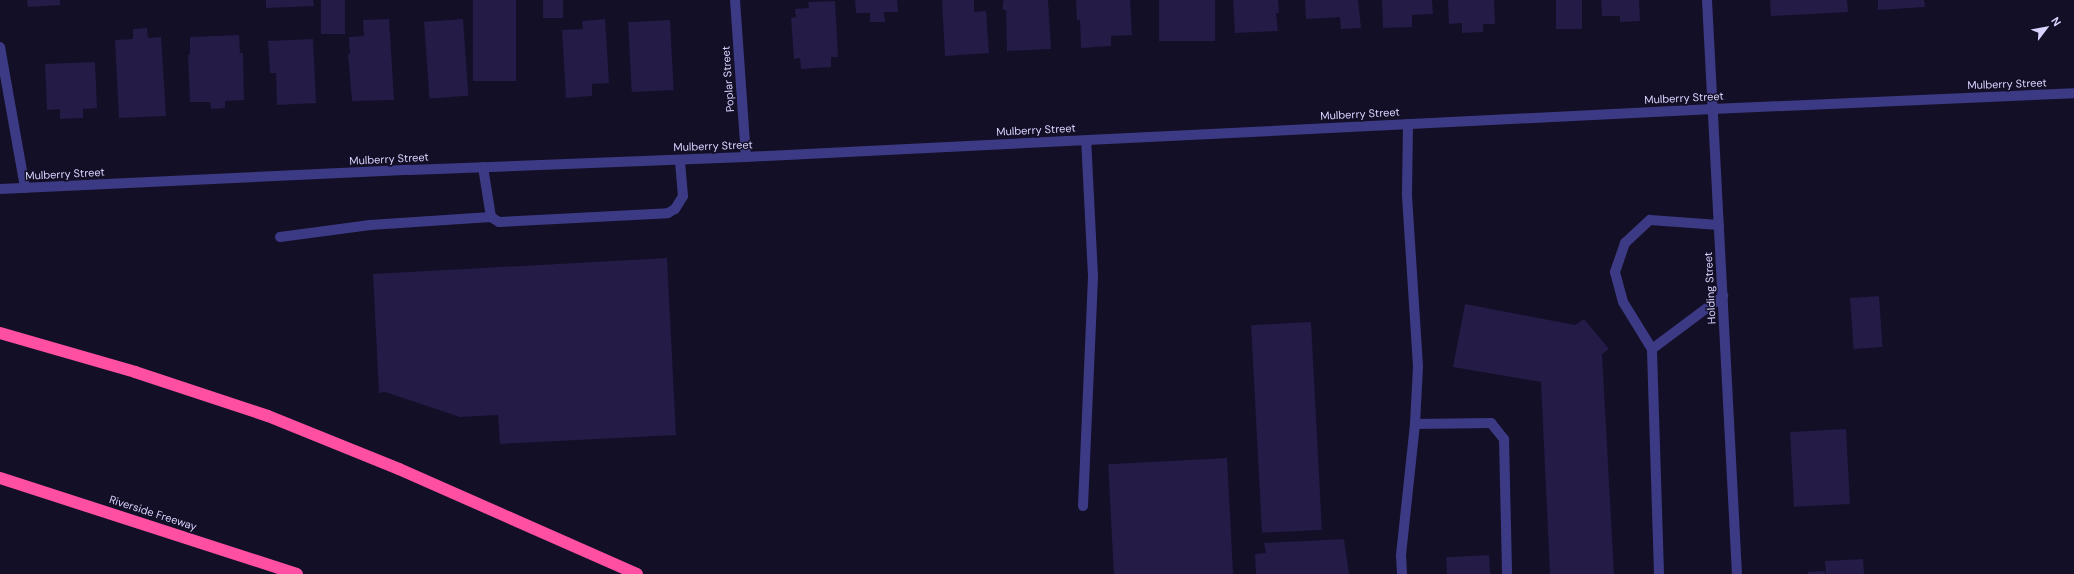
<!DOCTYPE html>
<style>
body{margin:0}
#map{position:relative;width:2074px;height:574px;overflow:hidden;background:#130f26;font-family:"DM Sans",sans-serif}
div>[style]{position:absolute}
.building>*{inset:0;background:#241b47;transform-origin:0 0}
.minor>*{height:10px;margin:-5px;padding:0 5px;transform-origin:5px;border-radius:5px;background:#3d3a85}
.highway>*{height:12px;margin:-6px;padding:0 6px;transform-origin:6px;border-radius:6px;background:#ff4fa3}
span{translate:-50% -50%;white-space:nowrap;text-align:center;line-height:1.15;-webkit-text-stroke:3px #130f26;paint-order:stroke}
.street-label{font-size:11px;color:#d9d4ff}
.north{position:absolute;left:2026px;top:8px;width:40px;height:40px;-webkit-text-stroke:3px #130f26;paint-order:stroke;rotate:58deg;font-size:11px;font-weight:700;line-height:16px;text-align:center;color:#d9d4ff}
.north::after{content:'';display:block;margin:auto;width:14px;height:18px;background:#d9d4ff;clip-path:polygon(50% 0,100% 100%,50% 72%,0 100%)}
</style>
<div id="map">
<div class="building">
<i style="clip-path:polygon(27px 0,60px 0,60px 5px,28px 7px)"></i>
<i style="clip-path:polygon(266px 0,313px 0,314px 6px,266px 8px)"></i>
<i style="left:321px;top:0;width:24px;height:34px"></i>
<i style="left:473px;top:0;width:43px;height:81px"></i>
<i style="left:543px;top:0;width:20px;height:18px"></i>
<i style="clip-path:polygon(855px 0,897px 0,898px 12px,884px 12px,885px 22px,870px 22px,870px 13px,856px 13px)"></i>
<i style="clip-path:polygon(942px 0,974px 0,974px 12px,986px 11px,989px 53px,945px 56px)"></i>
<i style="clip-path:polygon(1005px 0,1048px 0,1051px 49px,1007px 51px,1006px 10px,1003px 10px,1003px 1px)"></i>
<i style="clip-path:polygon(1076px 0,1130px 0,1132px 35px,1111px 36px,1111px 46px,1081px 48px,1080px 20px,1077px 20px)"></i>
<i style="left:1159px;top:0;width:56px;height:41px"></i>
<i style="clip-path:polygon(1233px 0,1278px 0,1279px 13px,1276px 13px,1278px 31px,1235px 33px)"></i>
<i style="clip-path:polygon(1305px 0,1358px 0,1361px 28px,1341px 29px,1340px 17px,1306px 19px)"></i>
<i style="clip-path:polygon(1382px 0,1432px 0,1433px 14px,1412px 15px,1412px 27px,1383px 28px)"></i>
<i style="clip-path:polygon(1448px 0,1494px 0,1495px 24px,1483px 24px,1483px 32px,1462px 33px,1462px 23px,1449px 24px)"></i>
<i style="left:1556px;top:0;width:26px;height:29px"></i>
<i style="clip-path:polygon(1601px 0,1639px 0,1640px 21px,1620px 22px,1620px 16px,1602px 16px)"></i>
<i style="clip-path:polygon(1770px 0,1847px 0,1848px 12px,1771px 16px)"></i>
<i style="clip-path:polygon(1878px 0,1924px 0,1925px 7px,1878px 10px)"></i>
<i style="clip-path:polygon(835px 1px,838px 57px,831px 57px,831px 67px,801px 69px,800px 58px,794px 59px,791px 18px,796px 17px,795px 9px,809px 8px,808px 2px)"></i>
<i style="clip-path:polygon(389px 19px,394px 100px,352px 101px,348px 54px,350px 54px,349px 37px,364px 36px,363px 20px)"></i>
<i style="left:463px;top:19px;width:77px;height:39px;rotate:86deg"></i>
<i style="clip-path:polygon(605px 19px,609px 83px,592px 84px,592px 96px,566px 98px,562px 30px,583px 29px,582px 21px)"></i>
<i style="left:670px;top:20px;width:70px;height:42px;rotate:87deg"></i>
<i style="clip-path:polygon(147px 28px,148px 38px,161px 37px,166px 116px,119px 118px,115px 40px,133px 39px,133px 29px)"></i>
<i style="clip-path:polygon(239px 35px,240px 53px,243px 53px,244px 100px,225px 101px,225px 108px,211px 109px,210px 102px,190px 102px,188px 55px,190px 55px,190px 37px)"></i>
<i style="clip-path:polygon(313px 39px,316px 103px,277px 105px,276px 73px,270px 73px,268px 41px)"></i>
<i style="clip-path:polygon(95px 62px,97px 108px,83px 109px,83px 118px,60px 119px,60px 109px,47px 110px,45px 64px)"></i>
<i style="clip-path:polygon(667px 258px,676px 435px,500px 444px,498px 415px,460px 417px,385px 392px,379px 393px,373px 274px)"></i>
<i style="left:1879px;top:296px;width:51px;height:29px;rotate:86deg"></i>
<i style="clip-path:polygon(1465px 304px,1575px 325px,1584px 319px,1609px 349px,1602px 354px,1614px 574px,1550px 574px,1541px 382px,1453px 367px)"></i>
<i style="left:1311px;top:322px;width:208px;height:60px;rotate:87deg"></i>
<i style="left:1846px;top:429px;width:75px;height:56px;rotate:87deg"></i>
<i style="left:1227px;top:458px;width:116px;height:119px;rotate:87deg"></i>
<i style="clip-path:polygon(1344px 539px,1349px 574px,1256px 574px,1255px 554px,1266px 553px,1264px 543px)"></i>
<i style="left:1489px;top:555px;width:19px;height:43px;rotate:87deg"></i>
<i style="clip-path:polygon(1863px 559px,1864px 574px,1826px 574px,1825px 561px)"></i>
<i style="clip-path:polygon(1825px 571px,1825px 574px,1808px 574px,1807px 572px)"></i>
</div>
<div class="minor">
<i style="left:735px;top:0;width:157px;rotate:86deg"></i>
<i style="left:1707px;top:0;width:575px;rotate:87.01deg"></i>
<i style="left:0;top:47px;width:143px;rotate:79.9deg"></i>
<i style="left:483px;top:167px;width:51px;rotate:80.9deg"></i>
<i style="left:491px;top:217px;width:9px;rotate:32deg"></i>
<i style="left:499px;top:222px;width:169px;rotate:-3deg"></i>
<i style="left:668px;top:213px;width:8px;rotate:-30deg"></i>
<i style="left:675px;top:209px;width:15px;rotate:-58deg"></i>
<i style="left:683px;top:196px;width:36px;rotate:-95deg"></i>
<i style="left:0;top:189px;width:410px;rotate:-2.7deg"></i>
<i style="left:410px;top:170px;width:336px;rotate:-2.2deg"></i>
<i style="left:746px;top:157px;width:968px;rotate:-2.84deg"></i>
<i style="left:1713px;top:109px;width:361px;rotate:-2.5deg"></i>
<i style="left:280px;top:237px;width:91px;rotate:-7.6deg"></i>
<i style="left:370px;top:225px;width:121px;rotate:-3.8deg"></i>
<i style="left:1652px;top:349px;width:55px;rotate:-121.7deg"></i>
<i style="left:1623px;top:302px;width:31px;rotate:-105deg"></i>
<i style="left:1615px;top:272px;width:31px;rotate:-71deg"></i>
<i style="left:1625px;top:243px;width:34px;rotate:-43deg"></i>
<i style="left:1650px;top:220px;width:69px;rotate:4.1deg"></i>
<i style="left:1415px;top:424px;width:76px;rotate:-0.8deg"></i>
<i style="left:1491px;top:423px;width:21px;rotate:51deg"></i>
<i style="left:1504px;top:439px;width:135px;rotate:88.7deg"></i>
<i style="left:1083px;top:506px;width:230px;rotate:-87.5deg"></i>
<i style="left:1093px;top:276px;width:136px;rotate:-92.9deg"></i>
<i style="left:1402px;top:574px;width:19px;rotate:-93deg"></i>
<i style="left:1401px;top:555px;width:132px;rotate:-83.9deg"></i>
<i style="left:1415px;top:424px;width:58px;rotate:-87deg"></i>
<i style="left:1418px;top:366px;width:172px;rotate:-93.7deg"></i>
<i style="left:1407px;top:194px;width:70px;rotate:-89.2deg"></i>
<i style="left:1659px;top:574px;width:225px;rotate:-91.8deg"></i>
<i style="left:1652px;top:349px;width:89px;rotate:-36.7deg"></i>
</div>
<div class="highway">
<i style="left:0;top:333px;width:141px;rotate:16.1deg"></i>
<i style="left:135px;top:372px;width:140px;rotate:18.3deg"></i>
<i style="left:268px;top:416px;width:141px;rotate:22deg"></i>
<i style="left:399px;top:469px;width:260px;rotate:23.8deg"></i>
<i style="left:0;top:478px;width:312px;rotate:17.9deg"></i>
</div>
<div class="street-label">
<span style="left:728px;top:79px;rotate:-94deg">Poplar Street</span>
<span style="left:2007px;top:84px;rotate:-2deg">Mulberry Street</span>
<span style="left:1684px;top:98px;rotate:-3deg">Mulberry Street</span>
<span style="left:1360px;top:114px;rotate:-3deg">Mulberry Street</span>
<span style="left:1036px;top:130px;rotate:-3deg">Mulberry Street</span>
<span style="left:713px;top:146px;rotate:-2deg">Mulberry Street</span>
<span style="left:389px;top:159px;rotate:-3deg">Mulberry Street</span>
<span style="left:65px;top:174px;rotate:-3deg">Mulberry Street</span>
<span style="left:1710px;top:288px;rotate:-93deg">Holding Street</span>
<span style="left:153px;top:513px;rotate:18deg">Riverside Freeway</span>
</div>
<div class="north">N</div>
</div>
